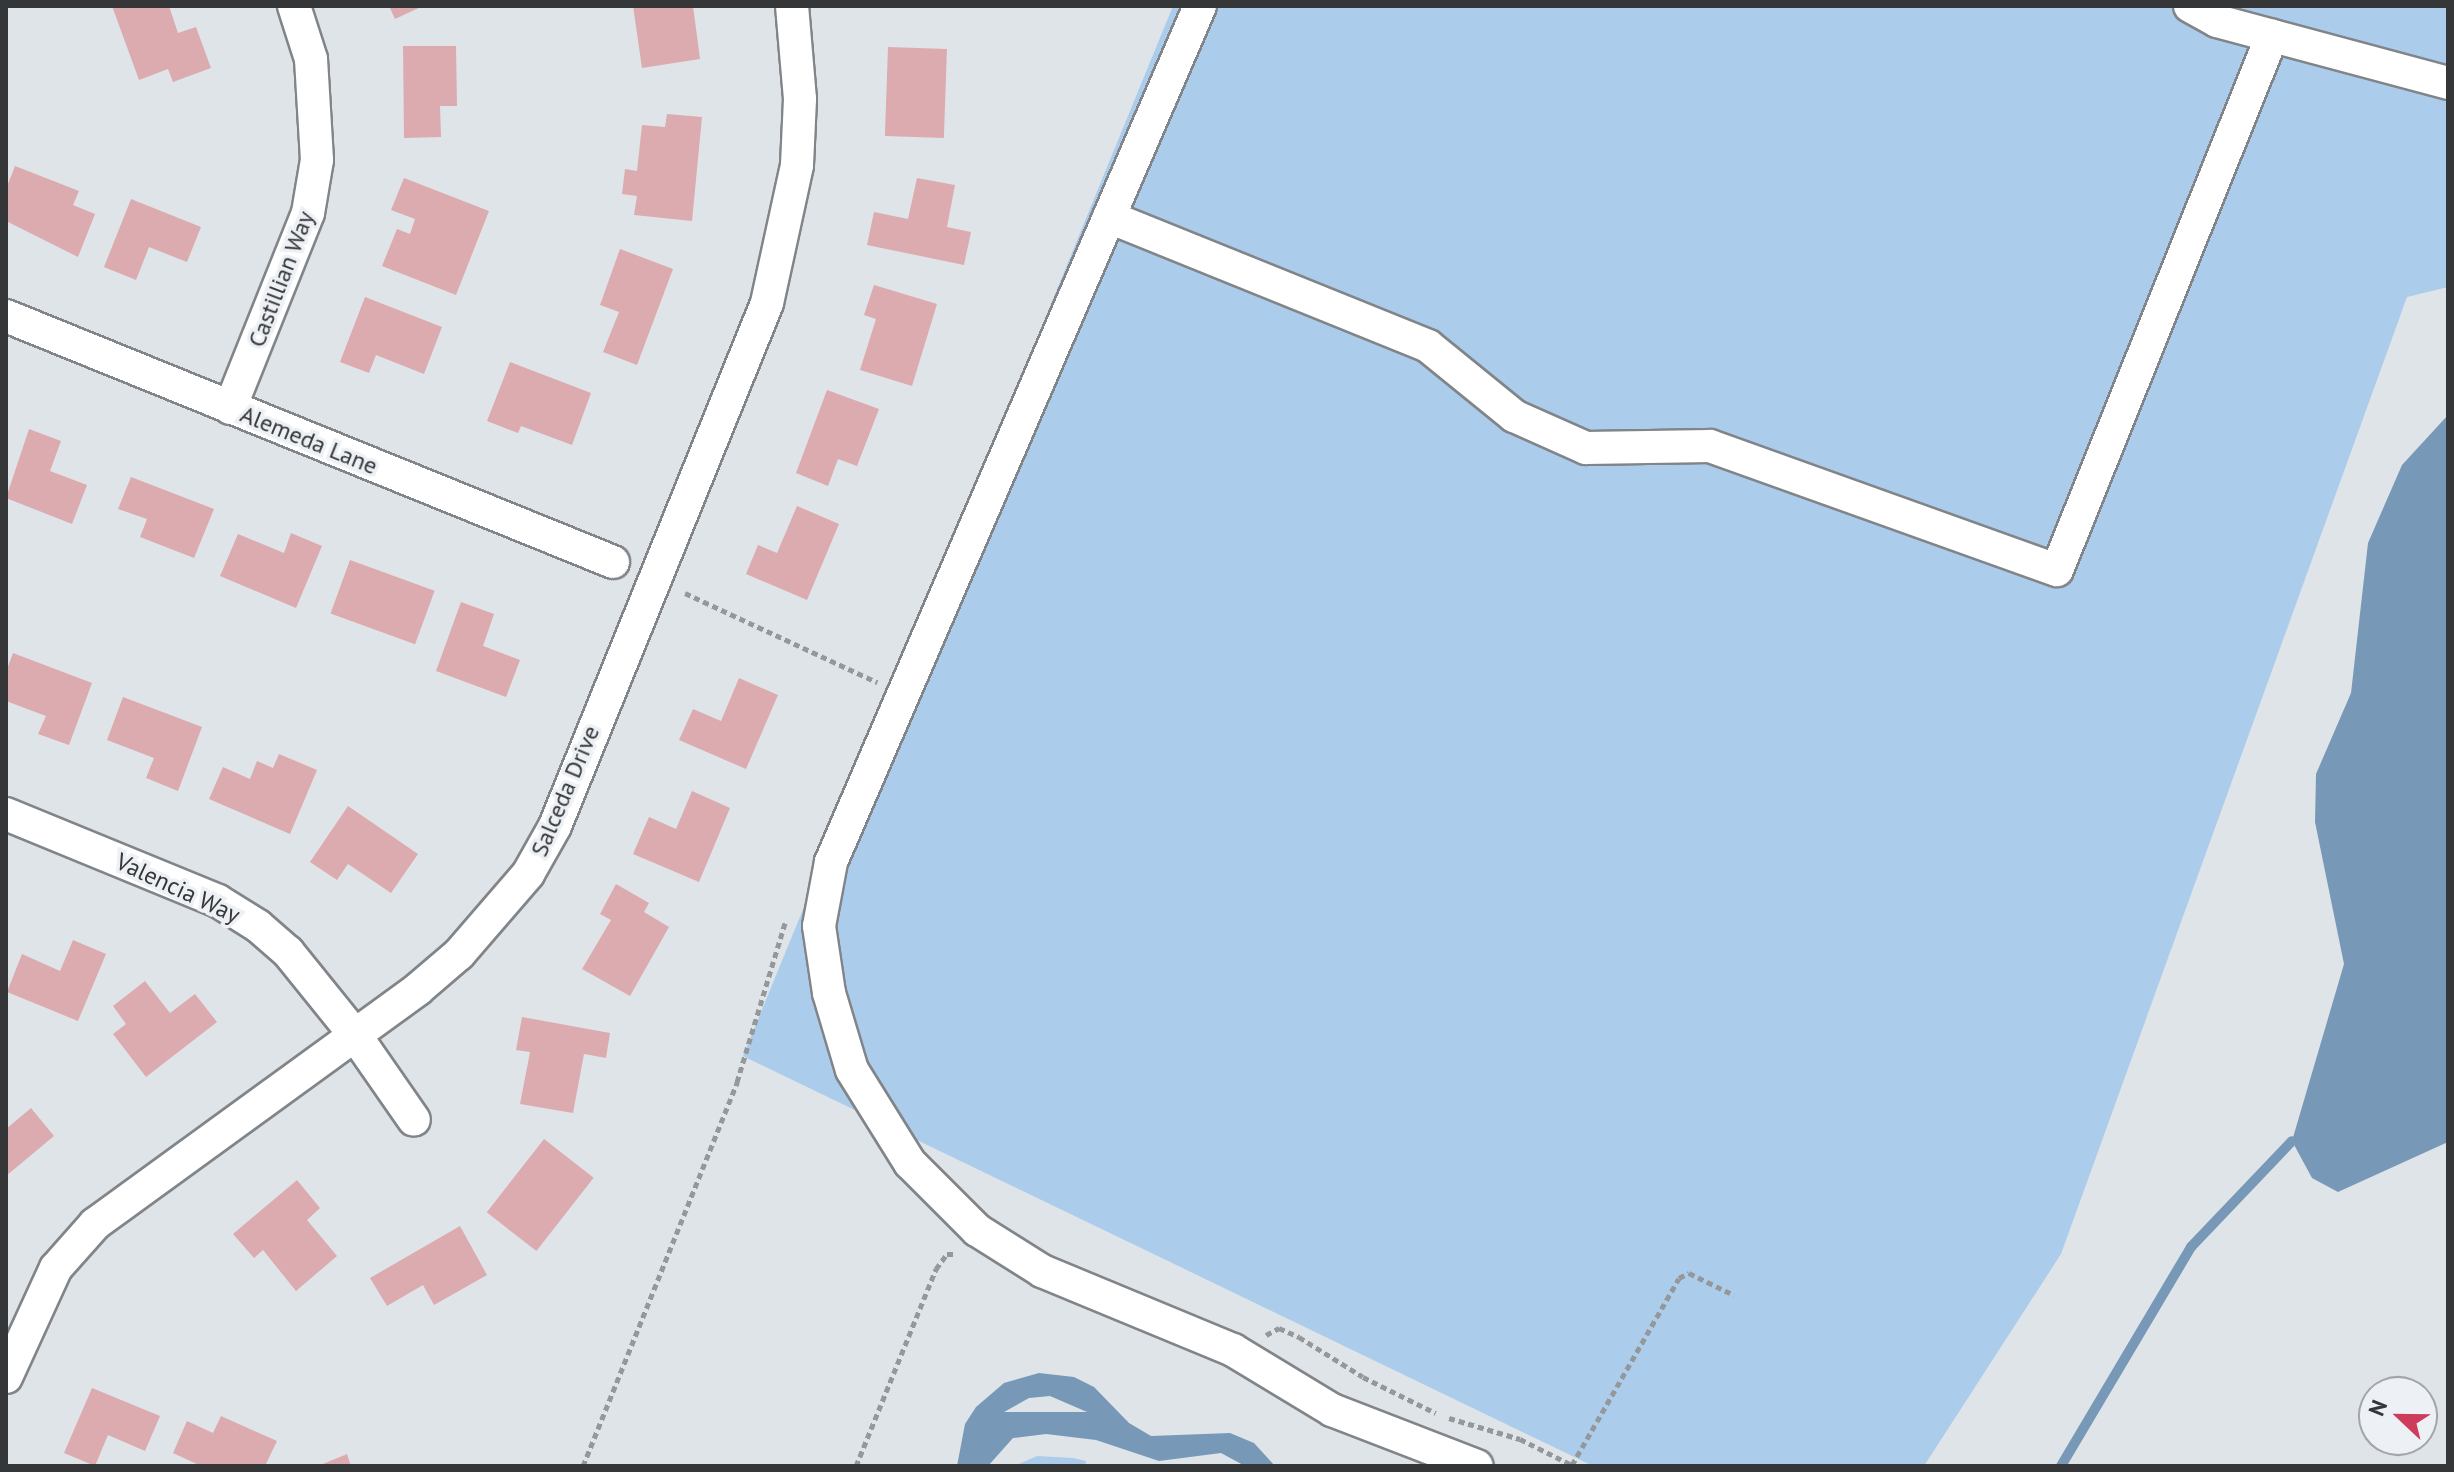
<!DOCTYPE html>
<style>
body{margin:0}
#map{position:relative;width:2454px;height:1472px;overflow:hidden;background:#dfe4e8;font-family:"PT Sans",sans-serif}
div>[style]{position:absolute}
.green>*{inset:0;background:#accceb}
.water>*{inset:0;background:#7898b7}
.stream>*{height:10px;margin:-5px;padding:0 5px;transform-origin:5px;border-radius:5px;background:#7898b7}
.building>*{inset:0;background:#dcabaf;transform-origin:0 0}
.path>*{height:5px;margin-top:-2.5px;transform-origin:0;background:repeating-linear-gradient(90deg,#94989b 0 6px,transparent 0 10px)}
.roads{filter:drop-shadow(2px 0 #818589) drop-shadow(-2px 0 #818589) drop-shadow(0 2px #818589) drop-shadow(0 -2px #818589)}
.minor>*{height:32px;margin:-16px;padding:0 16px;transform-origin:16px;border-radius:16px;background:#fff}
span{translate:-50% -50%;white-space:nowrap;text-align:center;line-height:1.15;-webkit-text-stroke:7px #edf1f5;paint-order:stroke}
.street-label{font-size:24px;color:#353638}
.frame{position:absolute;inset:0;border:8px solid #353638;pointer-events:none}
.north{position:absolute;left:2358px;top:1376px;width:80px;height:80px;box-sizing:border-box;background:#edf1f5;border:2px solid #a3a6a9;border-radius:50%;rotate:292deg;font-size:22px;font-weight:700;line-height:32px;text-align:center;color:#353638}
.north::after{content:'';display:block;margin:auto;width:28px;height:36px;background:#cd3d5b;clip-path:polygon(50% 0,100% 100%,50% 72%,0 100%)}
</style>
<div id="map">
<div class="green">
<i style="clip-path:polygon(1173px 6px,2448px 6px,2448px 287px,2407px 297px,2061px 1254px,1924px 1466px,1593px 1466px,743px 1056px)"></i>
<i style="clip-path:polygon(1037px 1456px,1073px 1458px,1086px 1461px,1085px 1466px,1014px 1466px)"></i>
</div>
<div class="water">
<i style="clip-path:polygon(2448px 415px,2448px 1142px,2338px 1192px,2312px 1178px,2292px 1141px,2344px 964px,2315px 822px,2316px 774px,2351px 693px,2368px 543px,2402px 465px)"></i>
<i style="clip-path:polygon(evenodd,1039px 1373px,1074px 1377px,1094px 1387px,1129px 1423px,1151px 1436px,1230px 1433px,1254px 1443px,1275px 1466px,1245px 1466px,1221px 1453px,1159px 1461px,1096px 1440px,1046px 1434px,1013px 1438px,988px 1466px,957px 1466px,965px 1424px,976px 1407px,1004px 1383px,1039px 1373px,1050px 1396px,1087px 1412px,1004px 1412px,1029px 1398px,1050px 1396px)"></i>
</div>
<div class="stream">
<i style="left:2061px;top:1466px;width:255px;rotate:-59.3deg"></i>
<i style="left:2191px;top:1247px;width:146px;rotate:-46.4deg"></i>
</div>
<div class="building">
<i style="clip-path:polygon(112px 6px,169px 6px,178px 33px,196px 27px,211px 68px,173px 82px,168px 69px,139px 80px)"></i>
<i style="clip-path:polygon(389px 6px,423px 6px,395px 19px)"></i>
<i style="clip-path:polygon(633px 6px,693px 6px,700px 59px,642px 68px)"></i>
<i style="clip-path:polygon(403px 46px,456px 46px,457px 106px,440px 106px,441px 137px,404px 138px)"></i>
<i style="left:888px;top:47px;width:59px;height:89px;rotate:2deg"></i>
<i style="clip-path:polygon(667px 114px,702px 117px,692px 221px,634px 215px,637px 196px,622px 194px,625px 169px,637px 171px,642px 125px,665px 127px)"></i>
<i style="clip-path:polygon(15px 166px,79px 191px,73px 205px,95px 214px,78px 257px,6px 221px,6px 189px)"></i>
<i style="clip-path:polygon(404px 178px,489px 211px,456px 295px,382px 266px,397px 229px,410px 234px,415px 219px,391px 210px)"></i>
<i style="clip-path:polygon(917px 178px,955px 185px,947px 227px,971px 232px,964px 265px,867px 245px,874px 212px,908px 219px)"></i>
<i style="clip-path:polygon(131px 199px,201px 227px,187px 262px,149px 247px,136px 280px,104px 267px)"></i>
<i style="clip-path:polygon(620px 249px,673px 269px,637px 365px,603px 352px,619px 312px,600px 305px)"></i>
<i style="clip-path:polygon(874px 285px,937px 304px,912px 386px,860px 370px,876px 319px,864px 315px)"></i>
<i style="clip-path:polygon(365px 297px,442px 327px,424px 374px,376px 355px,369px 373px,340px 362px)"></i>
<i style="clip-path:polygon(510px 362px,591px 393px,572px 445px,521px 426px,518px 433px,487px 421px)"></i>
<i style="clip-path:polygon(827px 390px,879px 409px,857px 466px,838px 459px,828px 486px,796px 473px)"></i>
<i style="clip-path:polygon(29px 429px,61px 441px,50px 471px,87px 485px,72px 524px,6px 498px)"></i>
<i style="clip-path:polygon(131px 477px,214px 509px,194px 558px,140px 537px,147px 519px,118px 509px)"></i>
<i style="clip-path:polygon(797px 506px,839px 524px,807px 600px,746px 574px,758px 545px,777px 553px)"></i>
<i style="clip-path:polygon(291px 533px,322px 546px,296px 608px,220px 576px,238px 534px,284px 553px)"></i>
<i style="left:350px;top:560px;width:90px;height:57px;rotate:20deg"></i>
<i style="clip-path:polygon(461px 602px,494px 614px,483px 646px,520px 660px,506px 697px,436px 671px)"></i>
<i style="clip-path:polygon(13px 653px,92px 683px,69px 745px,38px 734px,46px 716px,6px 701px,6px 672px)"></i>
<i style="clip-path:polygon(739px 678px,778px 695px,746px 769px,679px 740px,693px 709px,721px 721px)"></i>
<i style="clip-path:polygon(123px 697px,202px 727px,178px 791px,146px 778px,154px 758px,107px 740px)"></i>
<i style="clip-path:polygon(279px 754px,317px 770px,290px 834px,209px 799px,223px 767px,250px 779px,257px 761px,273px 768px)"></i>
<i style="clip-path:polygon(692px 791px,730px 808px,699px 882px,633px 854px,649px 817px,676px 829px)"></i>
<i style="clip-path:polygon(348px 806px,418px 854px,391px 893px,348px 864px,337px 880px,310px 862px)"></i>
<i style="clip-path:polygon(616px 884px,649px 903px,644px 912px,669px 927px,630px 996px,582px 969px,611px 920px,600px 914px)"></i>
<i style="clip-path:polygon(73px 940px,106px 954px,78px 1021px,7px 992px,22px 954px,60px 971px)"></i>
<i style="clip-path:polygon(145px 981px,170px 1013px,195px 994px,217px 1022px,146px 1077px,113px 1034px,126px 1024px,113px 1006px)"></i>
<i style="clip-path:polygon(522px 1017px,610px 1033px,606px 1058px,584px 1054px,573px 1113px,520px 1104px,530px 1052px,516px 1050px)"></i>
<i style="clip-path:polygon(31px 1108px,54px 1136px,6px 1176px,6px 1129px)"></i>
<i style="left:544px;top:1139px;width:63px;height:93px;rotate:38deg"></i>
<i style="clip-path:polygon(297px 1180px,320px 1208px,307px 1220px,337px 1256px,296px 1291px,263px 1250px,254px 1258px,233px 1234px)"></i>
<i style="clip-path:polygon(460px 1226px,487px 1275px,434px 1305px,423px 1285px,387px 1306px,370px 1278px)"></i>
<i style="clip-path:polygon(92px 1388px,160px 1416px,145px 1451px,108px 1435px,95px 1466px,64px 1453px)"></i>
<i style="clip-path:polygon(221px 1416px,277px 1441px,265px 1466px,201px 1466px,173px 1453px,187px 1421px,213px 1433px)"></i>
<i style="clip-path:polygon(347px 1454px,351px 1466px,318px 1466px)"></i>
</div>
<div class="path">
<i style="left:685px;top:593px;width:212px;rotate:24.9deg"></i>
<i style="left:1266px;top:1335px;width:15px;rotate:-28deg"></i>
<i style="left:1279px;top:1328px;width:22px;rotate:24deg"></i>
<i style="left:1299px;top:1337px;width:75px;rotate:32deg"></i>
<i style="left:1363px;top:1377px;width:81px;rotate:26.3deg"></i>
<i style="left:1449px;top:1418px;width:74px;rotate:16.5deg"></i>
<i style="left:1520px;top:1439px;width:58px;rotate:26.6deg"></i>
<i style="left:1572px;top:1465px;width:215px;rotate:-60.2deg"></i>
<i style="left:1679px;top:1278px;width:11px;rotate:-27deg"></i>
<i style="left:1689px;top:1273px;width:50px;rotate:26.1deg"></i>
<i style="left:583px;top:1466px;width:414px;rotate:-68.1deg"></i>
<i style="left:737px;top:1082px;width:169px;rotate:-73.2deg"></i>
<i style="left:856px;top:1466px;width:213px;rotate:-67.9deg"></i>
<i style="left:936px;top:1269px;width:19px;rotate:-54deg"></i>
<i style="left:947px;top:1254px;width:7px"></i>
</div>
<div class="roads">
<div class="minor">
<i style="left:1200px;top:6px;width:932px;rotate:113.32deg"></i>
<i style="left:831px;top:862px;width:65px;rotate:100.6deg"></i>
<i style="left:819px;top:926px;width:68px;rotate:81.5deg"></i>
<i style="left:829px;top:993px;width:80px;rotate:73.4deg"></i>
<i style="left:852px;top:1070px;width:110px;rotate:58.1deg"></i>
<i style="left:910px;top:1163px;width:95px;rotate:45deg"></i>
<i style="left:977px;top:1230px;width:77px;rotate:32.2deg"></i>
<i style="left:1042px;top:1271px;width:207px;rotate:22.5deg"></i>
<i style="left:1233px;top:1350px;width:116px;rotate:31.2deg"></i>
<i style="left:1332px;top:1410px;width:155px;rotate:21.1deg"></i>
<i style="left:2190px;top:6px;width:31px;rotate:29deg"></i>
<i style="left:2217px;top:21px;width:239px;rotate:15deg"></i>
<i style="left:1109px;top:217px;width:344px;rotate:22deg"></i>
<i style="left:1428px;top:346px;width:111px;rotate:39.1deg"></i>
<i style="left:1514px;top:416px;width:79px;rotate:24deg"></i>
<i style="left:1586px;top:448px;width:124px;rotate:-0.9deg"></i>
<i style="left:1710px;top:446px;width:368px;rotate:19.7deg"></i>
<i style="left:2057px;top:570px;width:576px;rotate:-68.07deg"></i>
<i style="left:6px;top:316px;width:655px;rotate:22.06deg"></i>
<i style="left:230px;top:408px;width:210px;rotate:-68.2deg"></i>
<i style="left:308px;top:213px;width:54px;rotate:-80.4deg"></i>
<i style="left:317px;top:160px;width:101px;rotate:-93.4deg"></i>
<i style="left:311px;top:59px;width:56px;rotate:-107.8deg"></i>
<i style="left:6px;top:814px;width:229px;rotate:22.3deg"></i>
<i style="left:218px;top:901px;width:47px;rotate:32deg"></i>
<i style="left:258px;top:926px;width:40px;rotate:41deg"></i>
<i style="left:288px;top:952px;width:107px;rotate:51.1deg"></i>
<i style="left:355px;top:1035px;width:103px;rotate:55.2deg"></i>
<i style="left:6px;top:1377px;width:120px;rotate:-65.4deg"></i>
<i style="left:56px;top:1268px;width:59px;rotate:-48.4deg"></i>
<i style="left:95px;top:1224px;width:399px;rotate:-36deg"></i>
<i style="left:418px;top:989px;width:54px;rotate:-40.5deg"></i>
<i style="left:459px;top:954px;width:106px;rotate:-49.2deg"></i>
<i style="left:528px;top:874px;width:55px;rotate:-60.6deg"></i>
<i style="left:555px;top:826px;width:564px;rotate:-67.93deg"></i>
<i style="left:767px;top:303px;width:141px;rotate:-77.7deg"></i>
<i style="left:797px;top:165px;width:66px;rotate:-87.4deg"></i>
<i style="left:800px;top:99px;width:93px;rotate:-94.9deg"></i>
</div>
</div>
<div class="street-label">
<span style="left:281px;top:279px;rotate:-69deg">Castillian Way</span>
<span style="left:309px;top:440px;rotate:22deg">Alemeda Lane</span>
<span style="left:565px;top:791px;rotate:-67deg">Salceda Drive</span>
<span style="left:178px;top:888px;rotate:25deg">Valencia Way</span>
</div>
<div class="frame"></div>
<div class="north">N</div>
</div>
